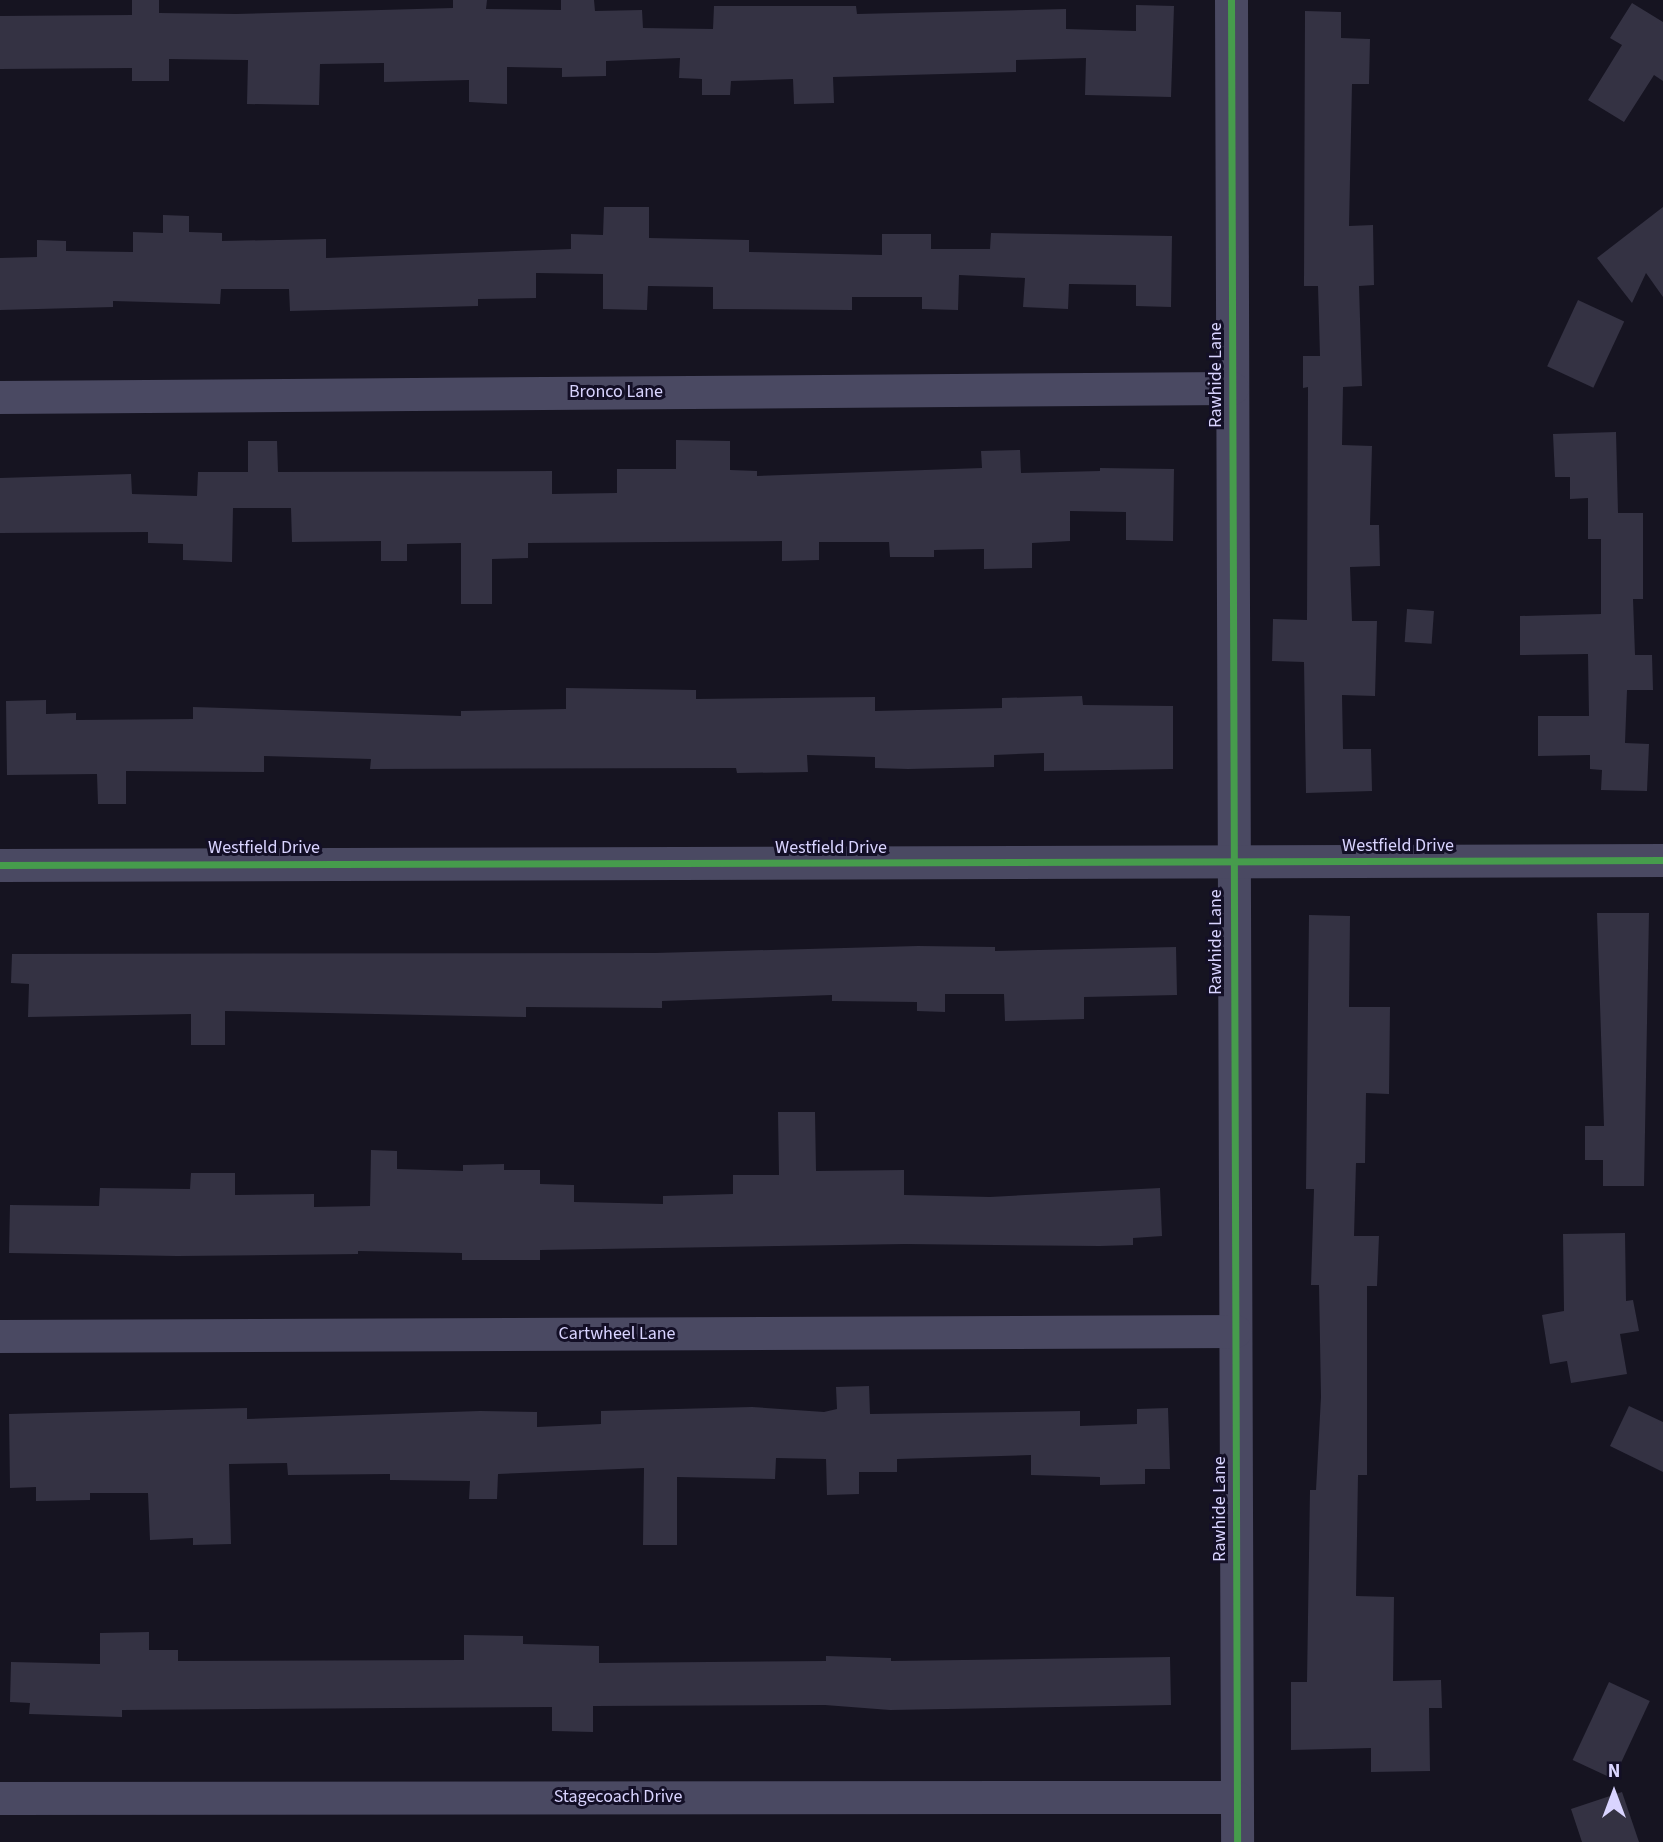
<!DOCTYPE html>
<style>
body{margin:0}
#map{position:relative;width:1663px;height:1842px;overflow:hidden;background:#161421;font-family:"Source Sans 3",sans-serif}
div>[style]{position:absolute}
.building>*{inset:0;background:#343243;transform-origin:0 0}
.street>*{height:33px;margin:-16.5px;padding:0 16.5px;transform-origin:16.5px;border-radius:16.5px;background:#4a4962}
.cycleway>*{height:7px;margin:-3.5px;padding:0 3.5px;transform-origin:3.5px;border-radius:3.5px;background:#469c4c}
span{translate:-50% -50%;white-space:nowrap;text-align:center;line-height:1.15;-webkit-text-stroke:6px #130f26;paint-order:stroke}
.street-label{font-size:18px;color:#d9d4ff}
.north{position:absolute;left:1579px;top:1758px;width:70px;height:70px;-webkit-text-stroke:5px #130f26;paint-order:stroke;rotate:0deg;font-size:19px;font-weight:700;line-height:28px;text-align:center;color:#d9d4ff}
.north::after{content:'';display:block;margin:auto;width:24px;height:32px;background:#d9d4ff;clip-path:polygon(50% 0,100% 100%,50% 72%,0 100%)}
</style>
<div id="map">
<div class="building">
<i style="clip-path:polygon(132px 0,159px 0,159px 13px,236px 14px,453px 8px,453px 0,487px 0,486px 9px,561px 10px,561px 0,594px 0,595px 11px,642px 10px,643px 28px,713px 29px,714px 6px,856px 6px,857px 14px,1066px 9px,1066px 29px,1136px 31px,1136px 5px,1174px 6px,1171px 97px,1085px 95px,1086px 58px,1016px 60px,1016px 72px,833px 77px,834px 103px,794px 104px,793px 79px,731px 81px,730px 95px,702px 95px,702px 79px,679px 78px,680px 58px,606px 61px,606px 76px,562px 77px,562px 68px,507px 67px,507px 104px,469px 102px,469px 80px,384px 82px,384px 63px,320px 64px,319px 105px,247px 104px,248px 60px,169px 59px,169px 81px,132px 81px,132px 68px,0 69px,0 16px,132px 15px)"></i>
<i style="clip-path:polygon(1632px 3px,1663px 22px,1663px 81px,1654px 75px,1624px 122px,1588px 100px,1622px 45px,1610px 38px)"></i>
<i style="clip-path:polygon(1305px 11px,1341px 12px,1341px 38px,1370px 39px,1369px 84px,1352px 84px,1349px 226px,1373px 225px,1374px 285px,1359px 286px,1362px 386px,1343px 387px,1342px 445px,1372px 446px,1370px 525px,1379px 525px,1380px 566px,1350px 567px,1352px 621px,1377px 621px,1375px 696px,1342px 695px,1343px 749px,1371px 749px,1372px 791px,1306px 793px,1304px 662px,1272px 661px,1273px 619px,1307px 620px,1308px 387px,1303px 388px,1303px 356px,1320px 356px,1318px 286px,1304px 286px)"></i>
<i style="clip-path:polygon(604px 207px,649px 207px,649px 238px,749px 240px,749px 252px,882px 255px,882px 234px,931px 234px,931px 249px,990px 249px,991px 233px,1172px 236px,1171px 307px,1136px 306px,1136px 285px,1069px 284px,1068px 309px,1023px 307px,1025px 278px,959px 275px,958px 310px,922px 309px,922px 297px,852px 297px,852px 310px,713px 309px,713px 287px,648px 286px,647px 310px,603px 309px,603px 274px,536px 273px,536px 298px,478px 299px,478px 306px,290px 311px,289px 289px,221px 289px,220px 304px,113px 301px,113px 307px,0 310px,0 258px,37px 257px,37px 240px,66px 241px,66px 251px,133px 252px,133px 232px,163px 233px,163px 215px,189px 216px,189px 232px,222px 233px,222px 241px,326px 239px,326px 258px,571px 249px,571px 234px,603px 235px)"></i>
<i style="clip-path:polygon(1663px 207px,1663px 297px,1646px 273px,1632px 303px,1597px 258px)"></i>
<i style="left:1578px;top:300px;width:51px;height:73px;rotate:25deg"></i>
<i style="clip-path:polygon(1616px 432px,1618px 513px,1643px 513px,1643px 599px,1633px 599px,1635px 655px,1652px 655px,1653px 690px,1627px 690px,1625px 743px,1649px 744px,1647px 791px,1601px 790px,1602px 770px,1590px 769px,1590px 755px,1538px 756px,1538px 716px,1589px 716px,1588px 654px,1520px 655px,1520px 616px,1601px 614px,1601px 539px,1588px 539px,1588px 498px,1570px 499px,1570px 477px,1555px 477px,1553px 434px)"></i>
<i style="clip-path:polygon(676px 440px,730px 441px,730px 470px,757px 471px,757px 476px,982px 468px,981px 451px,1020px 450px,1021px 473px,1100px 471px,1100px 468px,1174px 469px,1173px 541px,1126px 540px,1126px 512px,1070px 511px,1070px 541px,1032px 543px,1032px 568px,984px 569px,984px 549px,934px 550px,934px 557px,890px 557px,889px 542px,819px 542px,819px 560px,782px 561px,782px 541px,528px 543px,528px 558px,492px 559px,492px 604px,461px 604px,461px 543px,407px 544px,407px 561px,381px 561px,381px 541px,292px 542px,291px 508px,233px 508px,232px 562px,183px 560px,183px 544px,148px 543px,148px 532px,0 533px,0 478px,131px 474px,132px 494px,197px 496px,198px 472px,248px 472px,248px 441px,277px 441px,278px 472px,552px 471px,552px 494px,617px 493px,617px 469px,676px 469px)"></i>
<i style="left:1407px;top:609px;width:27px;height:33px;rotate:4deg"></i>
<i style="clip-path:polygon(566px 688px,696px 690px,696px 699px,875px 697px,875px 711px,1002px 708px,1002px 698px,1082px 696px,1083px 705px,1173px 706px,1173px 769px,1044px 771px,1044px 753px,994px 755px,994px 767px,908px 769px,875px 768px,875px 757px,807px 755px,808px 772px,737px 773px,736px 768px,370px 769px,371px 759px,264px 756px,264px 772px,126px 771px,126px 804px,98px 804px,97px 774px,7px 775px,6px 701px,46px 700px,46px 714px,76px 713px,76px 720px,193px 719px,193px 707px,461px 716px,461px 711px,566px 709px)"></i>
<i style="clip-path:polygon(1597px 913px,1649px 913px,1644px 1186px,1603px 1186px,1603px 1160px,1585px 1160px,1585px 1126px,1604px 1126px)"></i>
<i style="clip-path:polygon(1309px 915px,1350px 916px,1349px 1007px,1390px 1007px,1389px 1094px,1366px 1093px,1365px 1163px,1356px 1163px,1354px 1236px,1379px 1236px,1377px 1286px,1367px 1286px,1367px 1475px,1358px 1475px,1356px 1596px,1394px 1597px,1393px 1681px,1441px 1680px,1442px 1708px,1429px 1708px,1430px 1771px,1371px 1772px,1371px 1748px,1291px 1750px,1291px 1682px,1307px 1682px,1310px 1490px,1316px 1490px,1321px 1397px,1319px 1285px,1311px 1285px,1314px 1189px,1306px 1189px)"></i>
<i style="clip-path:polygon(918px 946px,995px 947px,995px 951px,1176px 947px,1177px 995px,1084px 997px,1084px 1019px,1005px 1021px,1004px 994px,945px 994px,945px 1012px,917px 1011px,917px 1002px,832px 1001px,832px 995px,662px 1001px,662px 1008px,526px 1007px,526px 1017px,225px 1011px,225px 1045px,191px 1045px,191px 1014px,28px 1017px,29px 984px,11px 983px,12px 954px,655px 953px)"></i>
<i style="clip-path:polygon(778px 1112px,815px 1112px,816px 1171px,904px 1170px,904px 1195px,990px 1197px,1160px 1188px,1162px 1236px,1133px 1238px,1133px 1245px,1100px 1246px,905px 1244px,540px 1250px,540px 1260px,462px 1260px,462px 1253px,358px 1251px,358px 1254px,177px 1256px,9px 1253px,10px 1205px,99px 1206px,100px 1188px,190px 1189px,191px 1173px,235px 1173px,235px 1195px,314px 1194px,314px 1207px,370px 1206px,371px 1150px,397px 1151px,397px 1169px,463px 1171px,463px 1165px,504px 1164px,504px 1170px,540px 1170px,540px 1184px,574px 1185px,574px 1202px,663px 1204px,663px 1196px,733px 1194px,733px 1175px,779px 1175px)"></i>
<i style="clip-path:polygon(1625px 1233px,1626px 1301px,1633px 1300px,1639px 1331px,1620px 1334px,1627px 1374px,1571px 1383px,1567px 1361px,1550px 1364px,1542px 1315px,1564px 1311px,1563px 1234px)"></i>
<i style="clip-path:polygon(869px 1386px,870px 1414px,1080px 1411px,1080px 1426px,1137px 1424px,1137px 1409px,1168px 1408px,1170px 1469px,1145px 1469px,1145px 1484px,1100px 1485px,1100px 1477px,1031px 1475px,1031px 1455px,897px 1459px,897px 1472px,859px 1472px,859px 1494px,827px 1495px,826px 1459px,776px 1458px,775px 1479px,677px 1477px,677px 1545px,643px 1545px,644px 1468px,498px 1474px,497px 1499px,469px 1499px,470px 1481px,390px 1480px,390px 1474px,288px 1475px,287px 1463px,229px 1464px,231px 1544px,193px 1545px,193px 1538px,150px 1540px,148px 1493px,90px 1493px,90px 1500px,36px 1501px,36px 1487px,10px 1488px,9px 1414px,247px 1408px,247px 1419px,480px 1411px,537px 1412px,537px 1427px,601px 1424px,601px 1411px,752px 1407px,824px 1412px,837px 1409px,836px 1387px)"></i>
<i style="clip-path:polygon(1629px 1406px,1663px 1422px,1663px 1472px,1610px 1446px)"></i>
<i style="clip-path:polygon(149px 1632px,149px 1650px,178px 1650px,178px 1661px,464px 1660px,464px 1635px,523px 1636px,523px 1644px,599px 1646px,599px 1663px,826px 1661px,826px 1656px,891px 1658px,891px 1661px,1170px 1657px,1171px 1705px,890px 1710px,825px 1705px,593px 1706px,593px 1732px,552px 1731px,552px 1707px,122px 1710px,122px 1717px,29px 1714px,30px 1703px,10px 1702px,11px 1662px,100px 1664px,100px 1633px)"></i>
<i style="left:1609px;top:1682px;width:45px;height:86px;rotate:25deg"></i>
<i style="clip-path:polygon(1622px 1792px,1639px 1842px,1582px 1842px,1571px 1809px)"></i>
</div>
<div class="street">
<i style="left:1231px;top:0;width:1842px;rotate:89.81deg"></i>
<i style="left:0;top:397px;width:1232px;rotate:-0.42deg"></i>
<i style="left:0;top:865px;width:1663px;rotate:-0.17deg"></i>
<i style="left:0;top:1336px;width:1235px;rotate:-0.23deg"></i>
<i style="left:0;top:1798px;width:1236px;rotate:-0.05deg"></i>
</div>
<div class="cycleway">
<i style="left:1231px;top:0;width:1842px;rotate:89.81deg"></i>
<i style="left:0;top:865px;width:1663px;rotate:-0.17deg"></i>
</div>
<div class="street-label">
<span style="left:1216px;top:375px;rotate:-90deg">Rawhide Lane</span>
<span style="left:616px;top:392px">Bronco Lane</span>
<span style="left:1398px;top:846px">Westfield Drive</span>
<span style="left:264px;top:848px">Westfield Drive</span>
<span style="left:831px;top:848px">Westfield Drive</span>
<span style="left:1216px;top:942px;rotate:-90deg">Rawhide Lane</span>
<span style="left:617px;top:1334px">Cartwheel Lane</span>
<span style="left:1220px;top:1509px;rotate:-90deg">Rawhide Lane</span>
<span style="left:618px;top:1797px">Stagecoach Drive</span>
</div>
<div class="north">N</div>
</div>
